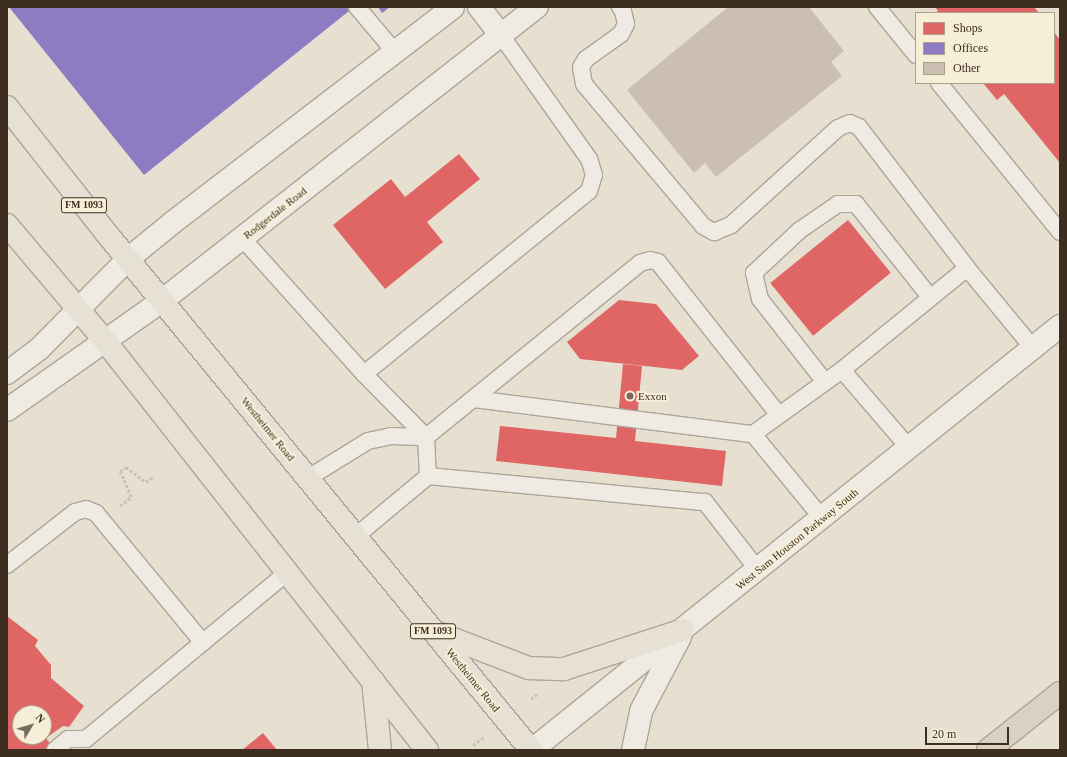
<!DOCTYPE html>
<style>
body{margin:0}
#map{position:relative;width:1067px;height:757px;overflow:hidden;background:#e7e0d1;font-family:Georgia,serif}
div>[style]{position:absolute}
.shops>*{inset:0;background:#e06666;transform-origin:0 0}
.offices>*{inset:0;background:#8e7cc3}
.building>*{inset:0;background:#cbbfb2}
.path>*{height:2.5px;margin-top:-1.25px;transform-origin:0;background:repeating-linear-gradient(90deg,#c8c2b9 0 3px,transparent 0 5px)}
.roads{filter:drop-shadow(1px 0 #ada599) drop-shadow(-1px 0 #ada599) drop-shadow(0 1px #ada599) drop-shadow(0 -1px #ada599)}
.service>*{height:16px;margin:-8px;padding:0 8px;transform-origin:8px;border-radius:8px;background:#efebe3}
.tertiary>*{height:22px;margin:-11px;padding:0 11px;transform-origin:11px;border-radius:11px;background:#efebe3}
.secondary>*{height:22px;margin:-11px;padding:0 11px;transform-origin:11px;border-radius:11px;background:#efebe3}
.primary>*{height:22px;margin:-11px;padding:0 11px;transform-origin:11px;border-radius:11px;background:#e6e1d4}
.motorway>*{height:22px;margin:-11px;padding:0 11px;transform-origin:11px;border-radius:11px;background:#dad1c2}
.dots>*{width:11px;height:11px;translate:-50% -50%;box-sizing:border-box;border:2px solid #f7eed8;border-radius:50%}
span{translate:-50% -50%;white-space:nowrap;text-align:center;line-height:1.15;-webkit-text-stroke:4px #f7eed8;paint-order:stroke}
.shield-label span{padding:1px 3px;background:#f7eed8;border:1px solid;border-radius:3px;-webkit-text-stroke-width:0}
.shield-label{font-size:10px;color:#3d2e20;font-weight:700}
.street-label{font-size:11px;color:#3d2e20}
.poi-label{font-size:11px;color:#3d2e20}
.left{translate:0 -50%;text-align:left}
.frame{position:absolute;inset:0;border:8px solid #3d2e20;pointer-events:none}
.legend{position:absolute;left:915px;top:12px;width:140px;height:72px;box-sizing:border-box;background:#f7eed8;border:1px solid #ada18e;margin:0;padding:5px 7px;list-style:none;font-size:12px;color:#3d2e20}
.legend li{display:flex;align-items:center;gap:8px;height:20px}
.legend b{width:20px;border:1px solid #ada18e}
.north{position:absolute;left:12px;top:705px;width:40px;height:40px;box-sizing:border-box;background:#f7eed8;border:1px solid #ada18e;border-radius:50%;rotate:52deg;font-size:11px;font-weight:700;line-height:16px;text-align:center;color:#3d2e20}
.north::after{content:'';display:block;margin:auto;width:14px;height:18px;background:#786c5e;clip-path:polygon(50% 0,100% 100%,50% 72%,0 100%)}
.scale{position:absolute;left:925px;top:727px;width:84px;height:18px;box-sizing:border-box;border:2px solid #3d2e20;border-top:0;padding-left:5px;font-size:12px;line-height:14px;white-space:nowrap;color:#3d2e20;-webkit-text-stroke:3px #f7eed8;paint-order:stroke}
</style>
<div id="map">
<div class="shops">
<i style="clip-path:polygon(935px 7px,1034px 7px,1039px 13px,935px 13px,938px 11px)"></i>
<i style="clip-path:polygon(1054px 32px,1060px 40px,1060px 163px,1004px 94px,997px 100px,983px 83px,1054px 83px)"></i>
<i style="clip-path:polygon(459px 154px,480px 179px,427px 222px,443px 242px,385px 289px,333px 225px,391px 179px,405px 197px)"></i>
<i style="left:848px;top:220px;width:68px;height:100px;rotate:51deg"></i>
<i style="clip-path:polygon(619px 300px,656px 304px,699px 356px,682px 370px,580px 359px,567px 342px)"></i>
<i style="clip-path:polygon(623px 364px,642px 366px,635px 441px,726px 451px,722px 486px,496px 461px,500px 426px,616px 438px)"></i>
<i style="clip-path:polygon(evenodd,7px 616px,38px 640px,35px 646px,51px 665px,51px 678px,84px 706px,69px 727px,63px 726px,46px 738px,55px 750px,7px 750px,7px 616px,20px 713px,44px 713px,44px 737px,20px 737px,20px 713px)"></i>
<i style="clip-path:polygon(263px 733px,277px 750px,242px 750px)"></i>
</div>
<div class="offices">
<i style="clip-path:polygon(9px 7px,354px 7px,144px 175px)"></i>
<i style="clip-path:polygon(378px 7px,390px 7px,382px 13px)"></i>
</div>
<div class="building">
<i style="clip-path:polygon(728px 7px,809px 7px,844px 51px,831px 62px,842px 76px,716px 177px,705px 163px,694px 173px,627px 90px)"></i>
</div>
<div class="path">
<i style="left:120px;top:506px;width:14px;rotate:-39deg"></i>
<i style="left:131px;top:497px;width:28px;rotate:-113deg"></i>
<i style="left:120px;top:471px;width:7px;rotate:-34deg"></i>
<i style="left:126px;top:467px;width:25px;rotate:37deg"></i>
<i style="left:146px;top:482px;width:10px;rotate:-37deg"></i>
<i style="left:531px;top:699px;width:8px;rotate:-40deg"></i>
<i style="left:473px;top:745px;width:14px;rotate:-36deg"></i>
</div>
<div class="roads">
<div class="service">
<i style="left:357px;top:7px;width:57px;rotate:49.9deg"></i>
<i style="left:620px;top:7px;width:5px;rotate:53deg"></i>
<i style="left:623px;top:11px;width:13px;rotate:77deg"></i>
<i style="left:626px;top:24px;width:11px;rotate:117deg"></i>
<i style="left:621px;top:34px;width:43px;rotate:144.5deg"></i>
<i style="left:586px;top:59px;width:9px;rotate:122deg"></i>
<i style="left:581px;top:67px;width:17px;rotate:80deg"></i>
<i style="left:584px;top:84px;width:185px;rotate:50deg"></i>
<i style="left:703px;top:226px;width:13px;rotate:29deg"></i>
<i style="left:714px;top:232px;width:18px;rotate:-22deg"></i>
<i style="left:731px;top:225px;width:144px;rotate:-42.2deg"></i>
<i style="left:838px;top:128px;width:13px;rotate:-23deg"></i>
<i style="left:850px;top:123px;width:10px;rotate:24deg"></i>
<i style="left:859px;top:127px;width:178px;rotate:52.5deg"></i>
<i style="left:877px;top:7px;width:62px;rotate:50.9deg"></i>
<i style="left:939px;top:83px;width:192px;rotate:50.9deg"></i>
<i style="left:242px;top:238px;width:183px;rotate:48.1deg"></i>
<i style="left:364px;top:374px;width:290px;rotate:-39.1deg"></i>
<i style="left:589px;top:191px;width:17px;rotate:-73deg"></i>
<i style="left:594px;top:175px;width:17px;rotate:-107deg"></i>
<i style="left:589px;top:159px;width:152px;rotate:-125.4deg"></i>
<i style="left:842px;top:370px;width:161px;rotate:-39.2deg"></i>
<i style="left:967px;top:268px;width:104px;rotate:50.5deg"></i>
<i style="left:825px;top:382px;width:105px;rotate:-128.1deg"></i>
<i style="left:760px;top:299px;width:27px;rotate:-103deg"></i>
<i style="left:754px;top:273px;width:63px;rotate:-43.1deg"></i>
<i style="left:800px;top:230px;width:46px;rotate:-34.4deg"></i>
<i style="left:838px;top:204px;width:18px"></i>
<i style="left:856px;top:204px;width:119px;rotate:51.5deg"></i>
<i style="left:474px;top:399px;width:281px;rotate:7.2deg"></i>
<i style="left:428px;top:476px;width:278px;rotate:5.4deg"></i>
<i style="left:705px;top:502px;width:86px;rotate:52.1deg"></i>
<i style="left:308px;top:478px;width:70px;rotate:-31.7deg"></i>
<i style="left:368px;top:441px;width:24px;rotate:-12deg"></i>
<i style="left:391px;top:436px;width:35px;rotate:2deg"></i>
<i style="left:426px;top:437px;width:276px;rotate:-39.1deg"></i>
<i style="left:640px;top:263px;width:10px;rotate:-17deg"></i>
<i style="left:650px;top:260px;width:8px;rotate:14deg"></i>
<i style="left:658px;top:262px;width:195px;rotate:51.7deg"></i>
<i style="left:822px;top:518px;width:109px;rotate:-129.4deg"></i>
<i style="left:753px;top:434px;width:110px;rotate:-35.7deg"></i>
<i style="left:842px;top:370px;width:103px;rotate:49.3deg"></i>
<i style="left:356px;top:536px;width:94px;rotate:-39.8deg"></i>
<i style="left:428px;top:476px;width:39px;rotate:-93deg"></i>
<i style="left:426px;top:437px;width:88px;rotate:-134.5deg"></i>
<i style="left:7px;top:565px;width:86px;rotate:-37.9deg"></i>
<i style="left:75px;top:512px;width:11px;rotate:-15deg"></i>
<i style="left:86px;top:509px;width:11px;rotate:22deg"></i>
<i style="left:96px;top:513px;width:168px;rotate:50.5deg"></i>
<i style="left:55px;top:750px;width:17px;rotate:-40deg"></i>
<i style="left:68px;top:739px;width:18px"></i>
<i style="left:86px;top:739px;width:261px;rotate:-39.6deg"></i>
</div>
<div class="tertiary">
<i style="left:479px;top:7px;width:36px;rotate:52deg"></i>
<i style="left:7px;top:373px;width:40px;rotate:-37deg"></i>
<i style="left:39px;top:349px;width:127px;rotate:-45.3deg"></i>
<i style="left:128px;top:259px;width:57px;rotate:-39.3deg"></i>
<i style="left:172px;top:223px;width:354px;rotate:-37.5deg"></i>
<i style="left:7px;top:410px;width:191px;rotate:-35.2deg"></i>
<i style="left:163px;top:300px;width:475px;rotate:-38.1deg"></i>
</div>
<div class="secondary">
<i style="left:532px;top:750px;width:677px;rotate:-38.77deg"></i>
<i style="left:633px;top:750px;width:40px;rotate:-78deg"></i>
<i style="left:641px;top:711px;width:84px;rotate:-62.2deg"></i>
</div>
<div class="primary">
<i style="left:7px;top:107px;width:162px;rotate:51.8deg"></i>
<i style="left:107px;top:234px;width:668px;rotate:50.59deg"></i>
<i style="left:7px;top:225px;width:152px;rotate:49.8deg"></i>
<i style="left:105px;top:341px;width:521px;rotate:51.79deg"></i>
<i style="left:435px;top:632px;width:101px;rotate:21deg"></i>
<i style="left:529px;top:668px;width:35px;rotate:2deg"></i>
<i style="left:564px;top:669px;width:125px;rotate:-18.1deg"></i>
<i style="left:373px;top:681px;width:69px;rotate:84.2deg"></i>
</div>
<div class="motorway">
<i style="left:988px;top:750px;width:92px;rotate:-38.4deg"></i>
</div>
</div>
<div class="dots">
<i style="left:630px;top:396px;background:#786c5e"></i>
</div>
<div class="shield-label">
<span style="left:84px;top:205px">FM 1093</span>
<span style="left:433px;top:631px">FM 1093</span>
</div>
<div class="street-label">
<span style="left:275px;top:213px;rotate:-38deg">Rodgerdale Road</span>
<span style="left:268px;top:429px;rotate:51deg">Westheimer Road</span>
<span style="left:797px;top:539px;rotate:-39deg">West Sam Houston Parkway South</span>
<span style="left:473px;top:680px;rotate:51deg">Westheimer Road</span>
</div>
<div class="poi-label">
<span class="left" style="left:638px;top:396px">Exxon</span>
</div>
<div class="frame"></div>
<ul class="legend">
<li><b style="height:11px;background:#e06666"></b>Shops</li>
<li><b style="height:11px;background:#8e7cc3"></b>Offices</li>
<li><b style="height:11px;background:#cbbfb2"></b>Other</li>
</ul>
<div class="north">N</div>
<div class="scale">20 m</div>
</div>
